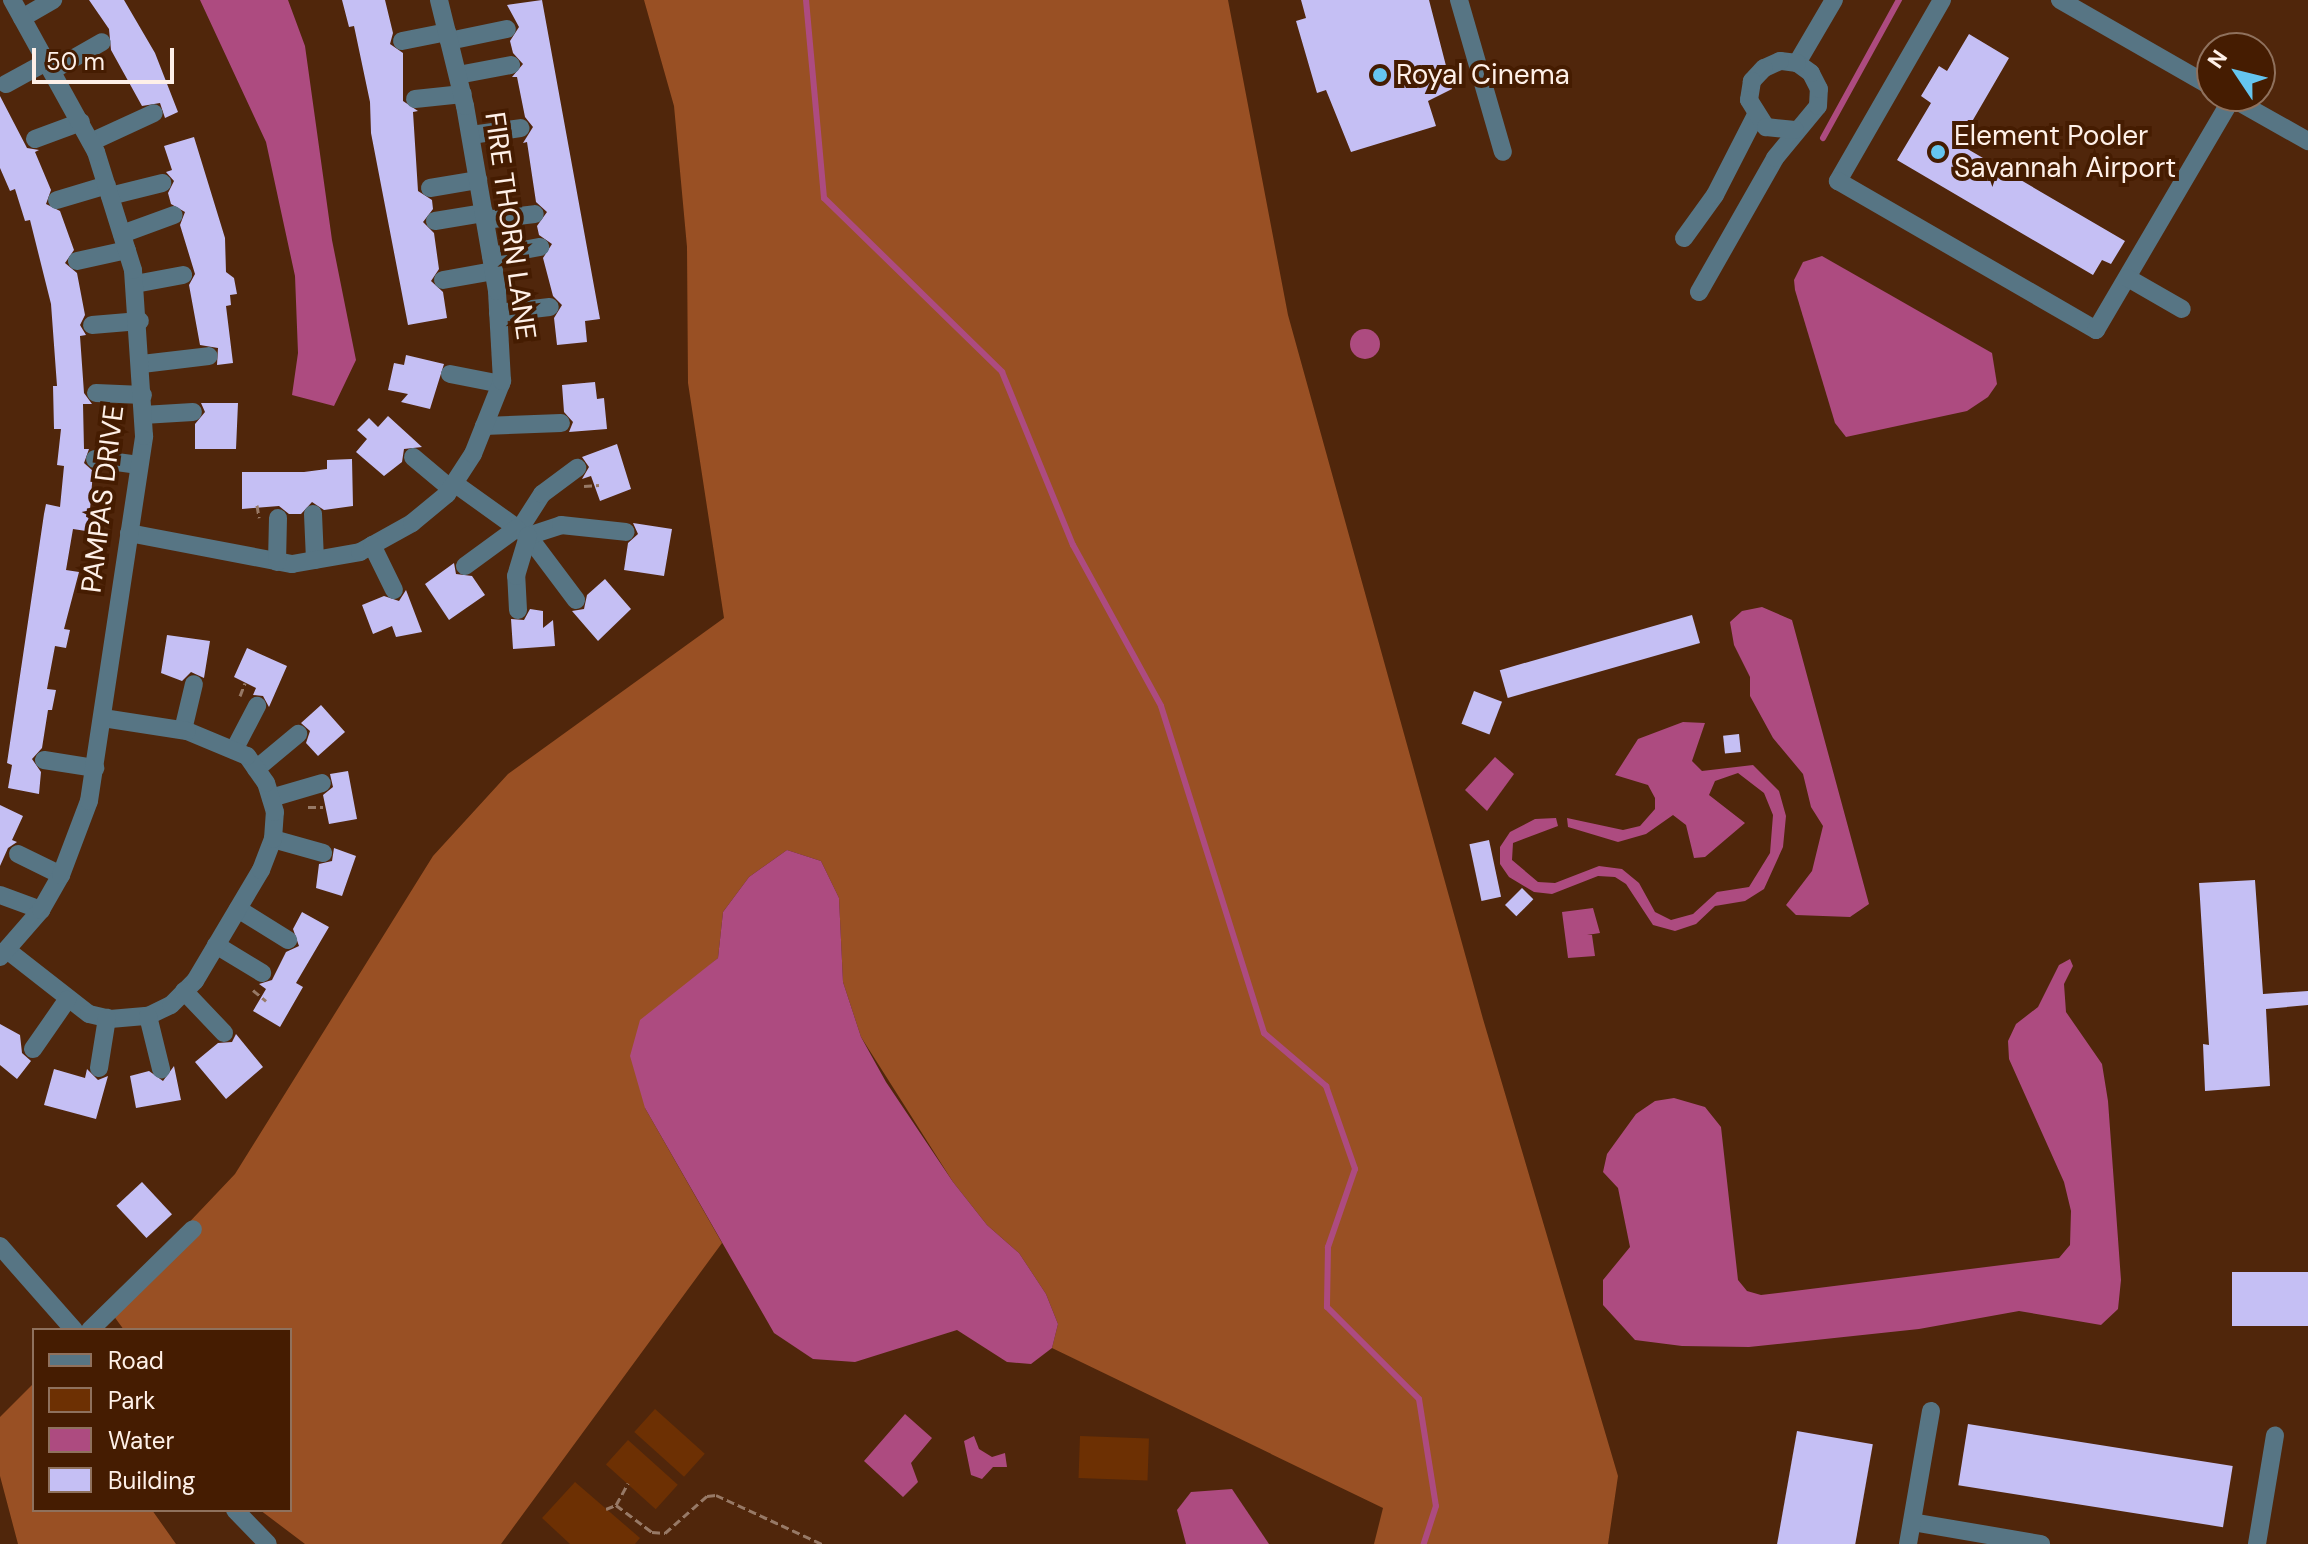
<!DOCTYPE html>
<style>
body{margin:0}
#map{position:relative;width:2308px;height:1544px;overflow:hidden;background:#50260b;font-family:"DM Sans",sans-serif}
div>[style]{position:absolute}
.green>*{inset:0;background:#6d3003;transform-origin:0 0}
.forest>*{inset:0;background:#995024}
.water>*{inset:0;background:#ad4b80}
.round{border-radius:50%}
.stream>*{height:6px;margin:-3px;padding:0 3px;transform-origin:3px;border-radius:3px;background:#ad4b80}
.building>*{inset:0;background:#c5bff4;transform-origin:0 0}
.path>*{height:3px;margin-top:-1.5px;transform-origin:0;background:repeating-linear-gradient(90deg,#977966 0 8px,transparent 0 12px)}
.minor>*{height:18px;margin:-9px;padding:0 9px;transform-origin:9px;border-radius:9px;background:#577584}
.dots>*{width:22px;height:22px;translate:-50% -50%;box-sizing:border-box;border:4px solid #451c01;border-radius:50%}
span{translate:-50% -50%;white-space:nowrap;text-align:center;line-height:1.15;-webkit-text-stroke:8px #451c01;paint-order:stroke}
.poi-label{font-size:28px;color:#fef0e8}
.left{translate:0 -50%;text-align:left}
.street-label{font-size:28px;color:#fef0e8}
.legend{position:absolute;left:32px;top:1328px;width:260px;height:184px;box-sizing:border-box;background:#451c01;border:2px solid #8f715d;margin:0;padding:10px 14px;list-style:none;font-size:24px;color:#fef0e8}
.legend li{display:flex;align-items:center;gap:16px;height:40px}
.legend b{width:40px;border:2px solid #8f715d}
.north{position:absolute;left:2196px;top:32px;width:80px;height:80px;box-sizing:border-box;background:#451c01;border:2px solid #8f715d;border-radius:50%;rotate:305deg;font-size:22px;font-weight:700;line-height:32px;text-align:center;color:#fef0e8}
.north::after{content:'';display:block;margin:auto;width:28px;height:36px;background:#65c5ef;clip-path:polygon(50% 0,100% 100%,50% 72%,0 100%)}
.scale{position:absolute;left:32px;top:48px;width:142px;height:36px;box-sizing:border-box;border:4px solid #fef0e8;border-top:0;padding-left:10px;font-size:24px;line-height:28px;white-space:nowrap;color:#fef0e8;-webkit-text-stroke:6px #451c01;paint-order:stroke}
</style>
<div id="map">
<div class="green">
<i style="left:655px;top:1409px;width:67px;height:31px;rotate:42deg"></i>
<i style="left:1080px;top:1436px;width:69px;height:42px;rotate:2deg"></i>
<i style="left:628px;top:1440px;width:67px;height:33px;rotate:42deg"></i>
<i style="clip-path:polygon(575px 1482px,640px 1538px,635px 1544px,570px 1544px,542px 1518px)"></i>
</div>
<div class="forest">
<i style="clip-path:polygon(644px 0,1228px 0,1288px 315px,1483px 1019px,1618px 1476px,1608px 1544px,1374px 1544px,1383px 1508px,1052px 1348px,1058px 1324px,1046px 1294px,1019px 1253px,987px 1225px,953px 1182px,861px 1037px,843px 982px,839px 898px,821px 861px,787px 850px,749px 877px,723px 912px,718px 958px,689px 983px,645px 1108px,722px 1243px,501px 1544px,305px 1544px,260px 1510px,290px 1510px,290px 1330px,124px 1330px,108px 1308px,235px 1174px,433px 856px,508px 774px,724px 618px,688px 383px,687px 247px,674px 106px)"></i>
<i style="clip-path:polygon(34px 1383px,34px 1510px,152px 1510px,176px 1544px,18px 1544px,0 1476px,0 1417px)"></i>
</div>
<div class="water">
<i style="clip-path:polygon(200px 0,288px 0,305px 46px,332px 240px,356px 360px,334px 406px,292px 395px,298px 353px,295px 276px,266px 142px)"></i>
<i style="clip-path:polygon(1822px 256px,1992px 353px,1997px 384px,1988px 397px,1967px 411px,1846px 437px,1835px 423px,1795px 290px,1794px 280px,1803px 262px)"></i>
<i class="round" style="left:1350px;top:329px;width:30px;height:30px"></i>
<i style="clip-path:polygon(1762px 607px,1792px 620px,1869px 904px,1850px 917px,1796px 915px,1786px 905px,1812px 871px,1823px 826px,1811px 807px,1803px 774px,1773px 738px,1750px 696px,1750px 677px,1734px 645px,1730px 622px,1742px 611px)"></i>
<i style="clip-path:polygon(1683px 722px,1705px 723px,1692px 761px,1702px 771px,1753px 765px,1779px 791px,1786px 816px,1783px 847px,1764px 889px,1745px 901px,1715px 906px,1696px 924px,1675px 931px,1653px 925px,1626px 884px,1615px 877px,1598px 876px,1552px 894px,1534px 892px,1509px 877px,1500px 864px,1500px 847px,1510px 832px,1535px 819px,1556px 818px,1558px 826px,1513px 843px,1512px 860px,1538px 882px,1555px 883px,1599px 866px,1622px 869px,1639px 883px,1655px 912px,1671px 920px,1693px 914px,1717px 892px,1749px 887px,1770px 853px,1773px 815px,1764px 793px,1738px 773px,1715px 781px,1709px 795px,1745px 823px,1705px 857px,1694px 858px,1686px 825px,1673px 815px,1646px 834px,1618px 842px,1568px 827px,1567px 818px,1623px 830px,1640px 826px,1655px 809px,1655px 798px,1648px 785px,1615px 775px,1638px 739px)"></i>
<i style="clip-path:polygon(1495px 757px,1514px 774px,1487px 811px,1465px 790px)"></i>
<i style="clip-path:polygon(787px 850px,821px 861px,839px 898px,843px 982px,861px 1037px,886px 1082px,953px 1182px,987px 1225px,1019px 1253px,1046px 1294px,1058px 1324px,1052px 1348px,1031px 1364px,1007px 1362px,957px 1330px,855px 1362px,813px 1359px,774px 1333px,645px 1108px,630px 1056px,640px 1020px,718px 958px,723px 912px,749px 877px)"></i>
<i style="clip-path:polygon(1593px 908px,1600px 933px,1587px 935px,1592px 935px,1595px 956px,1568px 958px,1562px 912px)"></i>
<i style="clip-path:polygon(2070px 959px,2073px 966px,2064px 984px,2066px 1012px,2102px 1064px,2108px 1101px,2121px 1280px,2118px 1309px,2101px 1325px,2019px 1311px,1919px 1329px,1749px 1347px,1682px 1346px,1635px 1340px,1603px 1305px,1603px 1280px,1630px 1247px,1618px 1188px,1603px 1172px,1607px 1154px,1636px 1114px,1655px 1101px,1674px 1098px,1705px 1107px,1721px 1127px,1738px 1280px,1747px 1291px,1761px 1295px,2059px 1258px,2070px 1245px,2071px 1211px,2064px 1182px,2009px 1059px,2008px 1041px,2016px 1024px,2038px 1007px,2059px 965px)"></i>
<i style="clip-path:polygon(905px 1414px,932px 1438px,911px 1463px,918px 1482px,903px 1497px,864px 1461px)"></i>
<i style="clip-path:polygon(974px 1436px,979px 1449px,992px 1457px,1005px 1453px,1007px 1467px,993px 1467px,982px 1479px,971px 1475px,964px 1441px)"></i>
<i style="clip-path:polygon(1232px 1489px,1269px 1544px,1186px 1544px,1177px 1510px,1191px 1492px)"></i>
</div>
<div class="stream">
<i style="left:806px;top:0;width:199px;rotate:84.8deg"></i>
<i style="left:824px;top:198px;width:249px;rotate:44.3deg"></i>
<i style="left:1002px;top:372px;width:187px;rotate:67.7deg"></i>
<i style="left:1073px;top:545px;width:183px;rotate:61.3deg"></i>
<i style="left:1161px;top:706px;width:343px;rotate:72.5deg"></i>
<i style="left:1264px;top:1033px;width:82px;rotate:40.5deg"></i>
<i style="left:1326px;top:1086px;width:88px;rotate:70.7deg"></i>
<i style="left:1355px;top:1169px;width:83px;rotate:109.1deg"></i>
<i style="left:1328px;top:1247px;width:60px;rotate:91deg"></i>
<i style="left:1327px;top:1307px;width:130px;rotate:45deg"></i>
<i style="left:1419px;top:1399px;width:108px;rotate:81deg"></i>
<i style="left:1436px;top:1506px;width:40px;rotate:108deg"></i>
<i style="left:1823px;top:138px;width:158px;rotate:-61.2deg"></i>
</div>
<div class="building">
<i style="clip-path:polygon(89px 0,124px 0,155px 53px,178px 112px,165px 118px,160px 103px,142px 106px,111px 50px,109px 29px)"></i>
<i style="clip-path:polygon(342px 0,385px 0,393px 33px,390px 44px,403px 53px,403px 101px,418px 111px,413px 112px,418px 191px,432px 200px,433px 209px,423px 222px,434px 233px,439px 269px,431px 281px,443px 292px,447px 318px,408px 325px,371px 133px,370px 102px,354px 26px,349px 27px)"></i>
<i style="clip-path:polygon(542px 0,600px 319px,585px 321px,587px 342px,557px 345px,554px 318px,562px 305px,553px 296px,543px 258px,552px 244px,539px 235px,537px 226px,547px 212px,536px 202px,527px 142px,523px 143px,533px 127px,525px 117px,517px 77px,512px 77px,523px 64px,513px 53px,510px 41px,519px 27px,507px 5px)"></i>
<i style="clip-path:polygon(1301px 0,1429px 0,1452px 89px,1428px 101px,1436px 126px,1351px 152px,1326px 90px,1317px 93px,1296px 21px,1306px 18px)"></i>
<i style="clip-path:polygon(1969px 34px,2009px 58px,1959px 144px,2125px 241px,2111px 264px,2102px 260px,2093px 275px,1897px 160px,1931px 103px,1921px 96px,1939px 66px,1947px 71px)"></i>
<i style="clip-path:polygon(0 96px,27px 148px,39px 150px,35px 152px,51px 190px,46px 204px,60px 211px,74px 250px,65px 263px,77px 273px,85px 315px,80px 325px,86px 335px,80px 336px,84px 393px,92px 404px,83px 404px,84px 449px,89px 449px,84px 463px,93px 471px,90px 510px,86px 531px,73px 529px,66px 570px,79px 572px,64px 629px,70px 630px,66px 648px,55px 646px,47px 689px,56px 690px,52px 710px,48px 710px,42px 748px,32px 759px,41px 772px,39px 794px,8px 788px,12px 765px,7px 763px,44px 514px,46px 504px,60px 507px,64px 466px,57px 465px,61px 429px,54px 429px,53px 386px,57px 386px,51px 304px,30px 220px,25px 221px,15px 189px,10px 191px,0 168px)"></i>
<i style="clip-path:polygon(194px 137px,225px 238px,226px 272px,234px 278px,237px 294px,230px 295px,231px 305px,226px 306px,233px 363px,217px 365px,218px 348px,200px 345px,189px 285px,195px 274px,180px 225px,185px 212px,171px 204px,168px 193px,174px 181px,166px 172px,172px 170px,164px 146px)"></i>
<i style="clip-path:polygon(406px 355px,444px 364px,430px 409px,401px 402px,408px 394px,388px 390px,394px 363px,404px 365px)"></i>
<i style="clip-path:polygon(595px 382px,597px 399px,604px 398px,607px 429px,569px 432px,573px 422px,564px 412px,562px 385px)"></i>
<i style="clip-path:polygon(201px 403px,238px 403px,236px 449px,195px 449px,195px 424px,205px 412px)"></i>
<i style="clip-path:polygon(388px 416px,422px 447px,404px 449px,402px 462px,384px 476px,356px 452px,367px 439px,357px 430px,369px 418px,378px 427px)"></i>
<i style="clip-path:polygon(617px 444px,631px 489px,600px 501px,591px 476px,582px 479px,589px 467px,582px 457px)"></i>
<i style="clip-path:polygon(352px 459px,353px 506px,324px 510px,312px 502px,301px 514px,289px 514px,279px 506px,242px 509px,242px 472px,304px 472px,327px 469px,327px 460px)"></i>
<i style="clip-path:polygon(633px 523px,672px 529px,664px 576px,624px 570px,628px 543px,638px 534px)"></i>
<i style="clip-path:polygon(454px 563px,456px 574px,472px 576px,485px 595px,449px 620px,425px 584px)"></i>
<i style="clip-path:polygon(605px 579px,631px 609px,598px 641px,572px 611px,584px 609px,587px 595px)"></i>
<i style="clip-path:polygon(406px 590px,422px 632px,396px 637px,392px 626px,373px 634px,362px 605px,384px 596px,399px 601px)"></i>
<i style="clip-path:polygon(530px 609px,543px 611px,543px 628px,553px 620px,555px 646px,513px 649px,511px 619px,524px 620px)"></i>
<i style="left:1692px;top:615px;width:29px;height:200px;rotate:74deg"></i>
<i style="clip-path:polygon(167px 635px,210px 641px,204px 678px,191px 672px,182px 681px,161px 673px)"></i>
<i style="clip-path:polygon(247px 648px,287px 666px,269px 707px,263px 696px,253px 695px,256px 688px,234px 677px)"></i>
<i style="left:1474px;top:691px;width:30px;height:35px;rotate:21deg"></i>
<i style="clip-path:polygon(321px 705px,345px 732px,318px 756px,306px 743px,310px 731px,301px 723px)"></i>
<i style="left:1739px;top:734px;width:18px;height:16px;rotate:84deg"></i>
<i style="clip-path:polygon(348px 771px,357px 819px,329px 824px,323px 795px,333px 787px,330px 774px)"></i>
<i style="clip-path:polygon(0 805px,23px 816px,12px 840px,17px 842px,8px 848px,0 866px)"></i>
<i style="left:1489px;top:840px;width:58px;height:20px;rotate:78deg"></i>
<i style="clip-path:polygon(334px 848px,356px 856px,342px 896px,316px 888px,319px 864px,332px 861px)"></i>
<i style="clip-path:polygon(2255px 880px,2263px 994px,2308px 991px,2308px 1005px,2266px 1009px,2270px 1086px,2205px 1091px,2203px 1044px,2209px 1045px,2199px 883px)"></i>
<i style="left:1522px;top:888px;width:16px;height:24px;rotate:45deg"></i>
<i style="clip-path:polygon(302px 912px,329px 927px,296px 983px,303px 987px,280px 1027px,253px 1011px,266px 989px,259px 984px,272px 980px,286px 952px,299px 946px,293px 929px)"></i>
<i style="clip-path:polygon(0 1024px,20px 1035px,22px 1053px,31px 1061px,17px 1079px,0 1065px)"></i>
<i style="clip-path:polygon(236px 1034px,263px 1067px,226px 1099px,195px 1062px,218px 1043px,232px 1042px)"></i>
<i style="clip-path:polygon(174px 1066px,181px 1100px,136px 1108px,130px 1076px,149px 1071px,163px 1081px)"></i>
<i style="clip-path:polygon(54px 1069px,85px 1078px,87px 1069px,98px 1080px,108px 1076px,96px 1119px,44px 1105px)"></i>
<i style="left:142px;top:1182px;width:44px;height:35px;rotate:47deg"></i>
<i style="left:2308px;top:1272px;width:54px;height:76px;rotate:90deg"></i>
<i style="left:1968px;top:1424px;width:268px;height:62px;rotate:9deg"></i>
<i style="left:1797px;top:1431px;width:77px;height:115px;rotate:10deg"></i>
</div>
<div class="path">
<i style="left:584px;top:486px;width:15px;rotate:-4deg"></i>
<i style="left:257px;top:505px;width:13px;rotate:81deg"></i>
<i style="left:240px;top:696px;width:14px;rotate:-69deg"></i>
<i style="left:308px;top:807px;width:15px"></i>
<i style="left:253px;top:990px;width:17px;rotate:40deg"></i>
<i style="left:616px;top:1505px;width:45px;rotate:36.9deg"></i>
<i style="left:652px;top:1532px;width:13px;rotate:4deg"></i>
<i style="left:665px;top:1533px;width:56px;rotate:-41.4deg"></i>
<i style="left:707px;top:1496px;width:9px;rotate:-6deg"></i>
<i style="left:716px;top:1495px;width:117px;rotate:24.8deg"></i>
<i style="left:606px;top:1509px;width:11px;rotate:-22deg"></i>
<i style="left:616px;top:1505px;width:25px;rotate:-61deg"></i>
</div>
<div class="minor">
<i style="left:1459px;top:0;width:158px;rotate:73.9deg"></i>
<i style="left:1942px;top:0;width:209px;rotate:119.9deg"></i>
<i style="left:1838px;top:181px;width:298px;rotate:30deg"></i>
<i style="left:2096px;top:330px;width:269px;rotate:-59.6deg"></i>
<i style="left:2060px;top:0;width:175px;rotate:29.8deg"></i>
<i style="left:22px;top:18px;width:36px;rotate:-30deg"></i>
<i style="left:402px;top:41px;width:46px;rotate:-11.3deg"></i>
<i style="left:449px;top:41px;width:59px;rotate:-11.7deg"></i>
<i style="left:1797px;top:63px;width:73px;rotate:-59.6deg"></i>
<i style="left:53px;top:70px;width:56px;rotate:-29.7deg"></i>
<i style="left:458px;top:75px;width:54px;rotate:-10.7deg"></i>
<i style="left:6px;top:84px;width:48px;rotate:-28.7deg"></i>
<i style="left:2228px;top:96px;width:92px;rotate:29.4deg"></i>
<i style="left:415px;top:99px;width:48px;rotate:-5.9deg"></i>
<i style="left:471px;top:135px;width:50px;rotate:-8deg"></i>
<i style="left:35px;top:139px;width:49px;rotate:-20.3deg"></i>
<i style="left:91px;top:142px;width:69px;rotate:-24.7deg"></i>
<i style="left:430px;top:188px;width:49px;rotate:-9.5deg"></i>
<i style="left:110px;top:196px;width:54px;rotate:-14deg"></i>
<i style="left:57px;top:200px;width:52px;rotate:-16.7deg"></i>
<i style="left:485px;top:220px;width:50px;rotate:-6.8deg"></i>
<i style="left:435px;top:221px;width:50px;rotate:-9.3deg"></i>
<i style="left:122px;top:234px;width:55px;rotate:-20.1deg"></i>
<i style="left:1684px;top:238px;width:53px;rotate:-54.2deg"></i>
<i style="left:1715px;top:195px;width:88px;rotate:-62.9deg"></i>
<i style="left:491px;top:256px;width:50px;rotate:-10.4deg"></i>
<i style="left:77px;top:261px;width:51px;rotate:-12.4deg"></i>
<i style="left:2128px;top:278px;width:62px;rotate:29.9deg"></i>
<i style="left:443px;top:280px;width:52px;rotate:-10deg"></i>
<i style="left:135px;top:284px;width:49px;rotate:-10.6deg"></i>
<i style="left:1699px;top:292px;width:154px;rotate:-60.4deg"></i>
<i style="left:1775px;top:158px;width:67px;rotate:-50.4deg"></i>
<i style="left:1818px;top:106px;width:17px;rotate:-87deg"></i>
<i style="left:1819px;top:89px;width:18px;rotate:-117deg"></i>
<i style="left:1811px;top:73px;width:17px;rotate:-144deg"></i>
<i style="left:1797px;top:63px;width:17px;rotate:-173deg"></i>
<i style="left:1780px;top:61px;width:17px;rotate:156deg"></i>
<i style="left:1764px;top:68px;width:18px;rotate:133deg"></i>
<i style="left:1752px;top:81px;width:19px;rotate:99deg"></i>
<i style="left:1749px;top:100px;width:32px;rotate:58deg"></i>
<i style="left:1766px;top:127px;width:29px;rotate:6deg"></i>
<i style="left:498px;top:313px;width:52px;rotate:-6.6deg"></i>
<i style="left:92px;top:325px;width:48px;rotate:-4.8deg"></i>
<i style="left:142px;top:364px;width:67px;rotate:-6.8deg"></i>
<i style="left:450px;top:374px;width:52px;rotate:11.1deg"></i>
<i style="left:96px;top:393px;width:47px;rotate:2.4deg"></i>
<i style="left:143px;top:415px;width:50px;rotate:-3.4deg"></i>
<i style="left:484px;top:426px;width:77px;rotate:-2.2deg"></i>
<i style="left:413px;top:457px;width:48px;rotate:40deg"></i>
<i style="left:95px;top:459px;width:44px;rotate:7.8deg"></i>
<i style="left:454px;top:483px;width:91px;rotate:35.6deg"></i>
<i style="left:528px;top:536px;width:80px;rotate:53.1deg"></i>
<i style="left:313px;top:514px;width:46px;rotate:87.5deg"></i>
<i style="left:519px;top:530px;width:43px;rotate:-57.4deg"></i>
<i style="left:542px;top:494px;width:44px;rotate:-36.6deg"></i>
<i style="left:129px;top:533px;width:166px;rotate:10.8deg"></i>
<i style="left:292px;top:564px;width:69px;rotate:-10deg"></i>
<i style="left:360px;top:552px;width:60px;rotate:-29.1deg"></i>
<i style="left:412px;top:523px;width:45px;rotate:-39.6deg"></i>
<i style="left:447px;top:494px;width:48px;rotate:-57deg"></i>
<i style="left:473px;top:454px;width:79px;rotate:-68.3deg"></i>
<i style="left:502px;top:381px;width:90px;rotate:-93.2deg"></i>
<i style="left:497px;top:291px;width:188px;rotate:-99.8deg"></i>
<i style="left:465px;top:106px;width:109px;rotate:-103.8deg"></i>
<i style="left:528px;top:536px;width:35px;rotate:-18deg"></i>
<i style="left:561px;top:525px;width:65px;rotate:6.1deg"></i>
<i style="left:372px;top:545px;width:50px;rotate:63.9deg"></i>
<i style="left:277px;top:562px;width:44px;rotate:-88.7deg"></i>
<i style="left:465px;top:566px;width:64px;rotate:-36.2deg"></i>
<i style="left:518px;top:610px;width:34px;rotate:-93deg"></i>
<i style="left:516px;top:576px;width:42px;rotate:-73.3deg"></i>
<i style="left:183px;top:730px;width:47px;rotate:-76.6deg"></i>
<i style="left:234px;top:750px;width:50px;rotate:-62.4deg"></i>
<i style="left:44px;top:760px;width:52px;rotate:8.9deg"></i>
<i style="left:256px;top:769px;width:55px;rotate:-39.8deg"></i>
<i style="left:271px;top:798px;width:53px;rotate:-16.4deg"></i>
<i style="left:273px;top:839px;width:52px;rotate:15.6deg"></i>
<i style="left:18px;top:854px;width:48px;rotate:26deg"></i>
<i style="left:0;top:895px;width:44px;rotate:20.1deg"></i>
<i style="left:238px;top:909px;width:59px;rotate:31.8deg"></i>
<i style="left:216px;top:945px;width:54px;rotate:31.3deg"></i>
<i style="left:7px;top:950px;width:104px;rotate:38deg"></i>
<i style="left:89px;top:1014px;width:22px;rotate:13deg"></i>
<i style="left:110px;top:1019px;width:38px;rotate:-5deg"></i>
<i style="left:148px;top:1016px;width:25px;rotate:-26deg"></i>
<i style="left:171px;top:1005px;width:34px;rotate:-45deg"></i>
<i style="left:195px;top:981px;width:129px;rotate:-59.3deg"></i>
<i style="left:261px;top:870px;width:33px;rotate:-69deg"></i>
<i style="left:273px;top:839px;width:27px;rotate:-86deg"></i>
<i style="left:275px;top:812px;width:30px;rotate:-107deg"></i>
<i style="left:266px;top:783px;width:33px;rotate:-125deg"></i>
<i style="left:247px;top:756px;width:65px;rotate:-157.4deg"></i>
<i style="left:187px;top:731px;width:85px;rotate:-171.2deg"></i>
<i style="left:0;top:957px;width:62px;rotate:-48.9deg"></i>
<i style="left:41px;top:910px;width:40px;rotate:-60.3deg"></i>
<i style="left:61px;top:875px;width:79px;rotate:-69.3deg"></i>
<i style="left:89px;top:801px;width:369px;rotate:-81.4deg"></i>
<i style="left:144px;top:436px;width:166px;rotate:-93.8deg"></i>
<i style="left:133px;top:270px;width:124px;rotate:-107.4deg"></i>
<i style="left:96px;top:152px;width:174px;rotate:-118.9deg"></i>
<i style="left:184px;top:991px;width:58px;rotate:46.4deg"></i>
<i style="left:148px;top:1016px;width:55px;rotate:76.2deg"></i>
<i style="left:33px;top:1049px;width:60px;rotate:-55.2deg"></i>
<i style="left:99px;top:1068px;width:51px;rotate:-80.9deg"></i>
<i style="left:0;top:1246px;width:112px;rotate:48.6deg"></i>
<i style="left:90px;top:1330px;width:144px;rotate:-44.4deg"></i>
<i style="left:235px;top:1510px;width:47px;rotate:45.9deg"></i>
<i style="left:1912px;top:1522px;width:131px;rotate:9.7deg"></i>
<i style="left:1908px;top:1544px;width:135px;rotate:-80.2deg"></i>
<i style="left:2257px;top:1544px;width:110px;rotate:-80.6deg"></i>
</div>
<div class="dots">
<i style="left:1380px;top:75px;background:#65c5ef"></i>
<i style="left:1938px;top:152px;background:#65c5ef"></i>
</div>
<div class="poi-label">
<span class="left" style="left:1396px;top:75px">Royal Cinema</span>
<span class="left" style="left:1954px;top:152px">Element Pooler<br>Savannah Airport</span>
</div>
<div class="street-label">
<span style="left:510px;top:226px;rotate:82deg">FIRE THORN LANE</span>
<span style="left:103px;top:499px;rotate:-83deg">PAMPAS DRIVE</span>
</div>
<ul class="legend">
<li><b style="height:10px;background:#577584"></b>Road</li>
<li><b style="height:22px;background:#6d3003"></b>Park</li>
<li><b style="height:22px;background:#ad4b80"></b>Water</li>
<li><b style="height:22px;background:#c5bff4"></b>Building</li>
</ul>
<div class="north">N</div>
<div class="scale">50 m</div>
</div>
